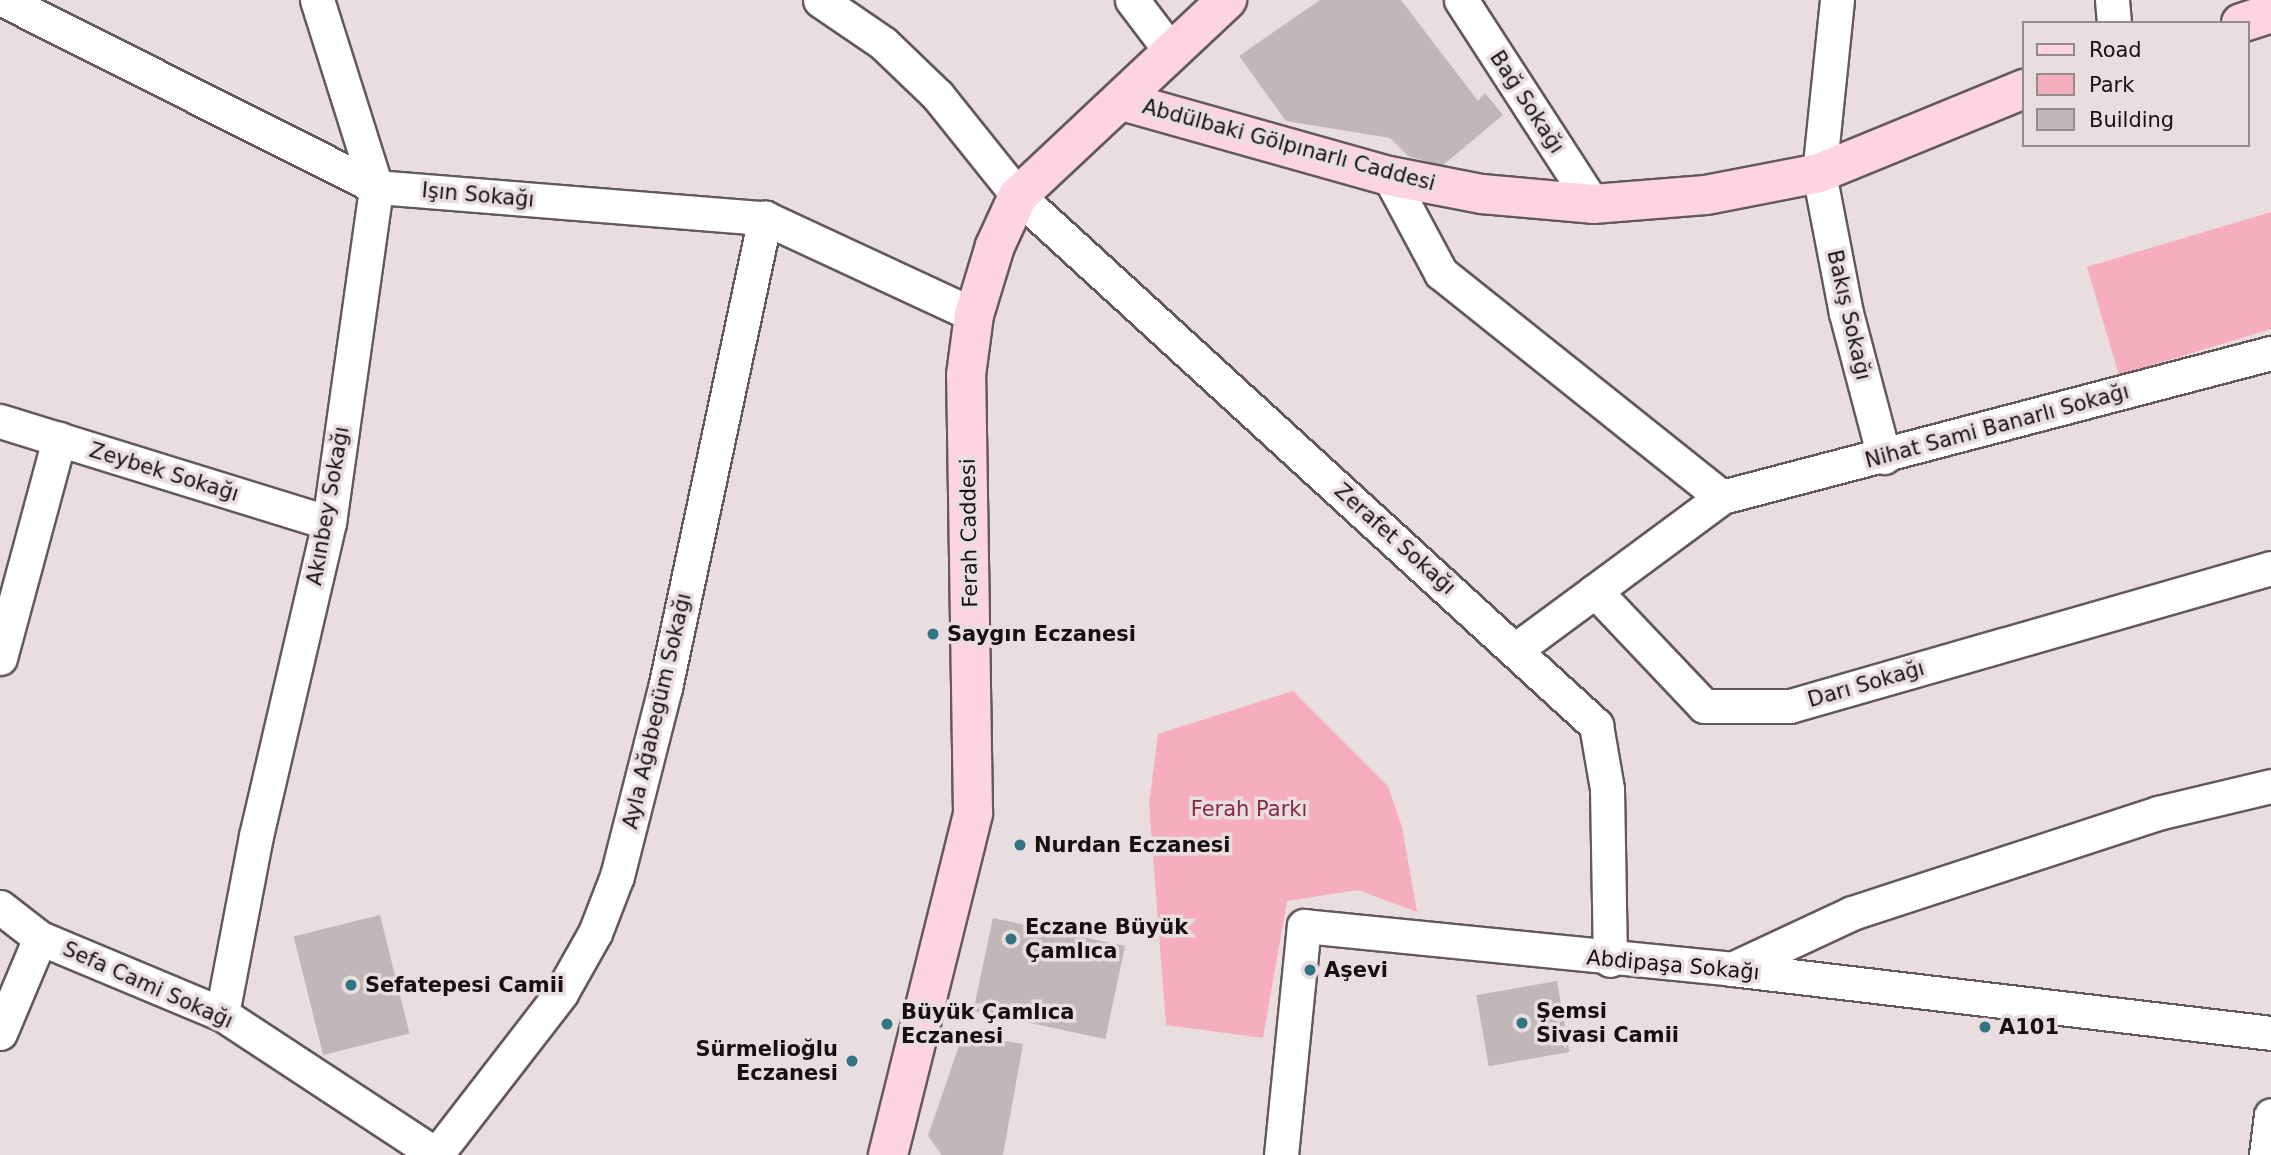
<!DOCTYPE html>
<meta charset="utf-8">
<style>
body{margin:0}
#map{position:relative;width:2271px;height:1155px;overflow:hidden;background:#e9dddf;font-family:"DejaVu Sans",sans-serif}
div>[style]{position:absolute}
.green>*{inset:0;background:#f6adbd}
.building>*{inset:0;background:#c1b6b8;transform-origin:0 0}
.roads{filter:drop-shadow(2px 0 #63595b) drop-shadow(-2px 0 #63595b) drop-shadow(0 2px #63595b) drop-shadow(0 -2px #63595b)}
.street>*{height:33px;margin:-16.5px;padding:0 16.5px;transform-origin:16.5px;border-radius:16.5px;background:#fff}
.secondary>*{height:38px;margin:-19px;padding:0 19px;transform-origin:19px;border-radius:19px;background:#fed4e0}
.dots>*{width:19px;height:19px;translate:-50% -50%;box-sizing:border-box;border:4px solid #e9dddf;border-radius:50%}
span{translate:-50% -50%;white-space:nowrap;text-align:center;line-height:1.15;-webkit-text-stroke:7px #e9dddf;paint-order:stroke}
.street-label{font-size:21px;color:#151111}
.poi-label{font-size:21px;color:#151111;font-weight:700}
.left{translate:0 -50%;text-align:left}
.right{translate:-100% -50%;text-align:right}
.park-label{font-size:21px;color:#842946}
.legend{position:absolute;left:2022px;top:21px;width:228px;height:126px;box-sizing:border-box;background:#e9dddf;border:2px solid #948b8d;margin:0;padding:9px 12px;list-style:none;font-size:21px;color:#151111}
.legend li{display:flex;align-items:center;gap:14px;height:35px}
.legend b{width:35px;border:2px solid #948b8d}
</style>
<div id="map">
<div class="green">
<i style="clip-path:polygon(2271px 212px,2271px 329px,2119px 375px,2087px 267px)"></i>
<i style="clip-path:polygon(1293px 691px,1388px 786px,1402px 827px,1417px 912px,1358px 890px,1287px 901px,1263px 1038px,1166px 1025px,1149px 804px,1158px 734px)"></i>
</div>
<div class="building">
<i style="clip-path:polygon(1320px 0,1401px 0,1478px 101px,1485px 93px,1503px 115px,1442px 166px,1408px 156px,1390px 138px,1286px 121px,1239px 56px)"></i>
<i style="left:380px;top:915px;width:122px;height:89px;rotate:76deg"></i>
<i style="left:993px;top:918px;width:135px;height:95px;rotate:12deg"></i>
<i style="left:1557px;top:981px;width:72px;height:82px;rotate:80deg"></i>
<i style="clip-path:polygon(963px 1034px,1023px 1044px,1003px 1155px,942px 1155px,928px 1136px)"></i>
</div>
<div class="roads">
<div class="street">
<i style="left:4px;top:0;width:416px;rotate:26.7deg"></i>
<i style="left:376px;top:187px;width:390px;rotate:4.6deg"></i>
<i style="left:765px;top:218px;width:230px;rotate:24.9deg"></i>
<i style="left:820px;top:0;width:76px;rotate:34.3deg"></i>
<i style="left:883px;top:43px;width:76px;rotate:43.9deg"></i>
<i style="left:938px;top:96px;width:128px;rotate:51.3deg"></i>
<i style="left:1018px;top:196px;width:784px;rotate:42.47deg"></i>
<i style="left:1596px;top:725px;width:65px;rotate:80.2deg"></i>
<i style="left:1607px;top:789px;width:171px;rotate:89deg"></i>
<i style="left:1132px;top:0;width:63px;rotate:52.8deg"></i>
<i style="left:1461px;top:0;width:243px;rotate:57.1deg"></i>
<i style="left:1837px;top:0;width:174px;rotate:95.9deg"></i>
<i style="left:1819px;top:173px;width:143px;rotate:79.1deg"></i>
<i style="left:1846px;top:313px;width:149px;rotate:75.2deg"></i>
<i style="left:2112px;top:0;width:23px;rotate:85deg"></i>
<i style="left:1389px;top:176px;width:110px;rotate:61.8deg"></i>
<i style="left:1441px;top:273px;width:359px;rotate:38.6deg"></i>
<i style="left:1722px;top:497px;width:568px;rotate:-14.7deg"></i>
<i style="left:0;top:421px;width:344px;rotate:17.2deg"></i>
<i style="left:1595px;top:591px;width:158px;rotate:-36.5deg"></i>
<i style="left:1515px;top:650px;width:99px;rotate:-36.4deg"></i>
<i style="left:1595px;top:591px;width:158px;rotate:46.5deg"></i>
<i style="left:1704px;top:706px;width:86px"></i>
<i style="left:1790px;top:706px;width:500px;rotate:-16.01deg"></i>
<i style="left:0;top:658px;width:227px;rotate:-74.9deg"></i>
<i style="left:0;top:907px;width:51px;rotate:37.8deg"></i>
<i style="left:40px;top:938px;width:197px;rotate:22.7deg"></i>
<i style="left:222px;top:1014px;width:257px;rotate:33.3deg"></i>
<i style="left:1732px;top:969px;width:132px;rotate:-25deg"></i>
<i style="left:1852px;top:913px;width:322px;rotate:-18.1deg"></i>
<i style="left:2158px;top:813px;width:116px;rotate:-13.4deg"></i>
<i style="left:222px;top:1014px;width:181px;rotate:-79.2deg"></i>
<i style="left:256px;top:836px;width:321px;rotate:-76.9deg"></i>
<i style="left:329px;top:523px;width:339px;rotate:-82deg"></i>
<i style="left:376px;top:187px;width:196px;rotate:-107.5deg"></i>
<i style="left:0;top:1033px;width:103px;rotate:-67.2deg"></i>
<i style="left:436px;top:1155px;width:205px;rotate:-52.3deg"></i>
<i style="left:561px;top:993px;width:69px;rotate:-60.5deg"></i>
<i style="left:595px;top:933px;width:61px;rotate:-68.9deg"></i>
<i style="left:617px;top:876px;width:194px;rotate:-75.7deg"></i>
<i style="left:665px;top:688px;width:481px;rotate:-78deg"></i>
<i style="left:1281px;top:1155px;width:230px;rotate:-84.3deg"></i>
<i style="left:1304px;top:926px;width:430px;rotate:5.7deg"></i>
<i style="left:1732px;top:969px;width:543px;rotate:6.77deg"></i>
<i style="left:2266px;top:1155px;width:40px;rotate:-82.9deg"></i>
</div>
<div class="secondary">
<i style="left:2241px;top:23px;width:32px;rotate:-18deg"></i>
<i style="left:1122px;top:101px;width:277px;rotate:15.7deg"></i>
<i style="left:1389px;top:176px;width:95px;rotate:11deg"></i>
<i style="left:1482px;top:194px;width:111px;rotate:5.1deg"></i>
<i style="left:1593px;top:204px;width:113px;rotate:-4.6deg"></i>
<i style="left:1706px;top:195px;width:115px;rotate:-11deg"></i>
<i style="left:1819px;top:173px;width:222px;rotate:-22.3deg"></i>
<i style="left:888px;top:1155px;width:352px;rotate:-76deg"></i>
<i style="left:973px;top:813px;width:438px;rotate:-90.9deg"></i>
<i style="left:966px;top:375px;width:61px;rotate:-82.4deg"></i>
<i style="left:974px;top:315px;width:72px;rotate:-73.1deg"></i>
<i style="left:995px;top:246px;width:55px;rotate:-65.3deg"></i>
<i style="left:1018px;top:196px;width:287px;rotate:-43.2deg"></i>
</div>
</div>
<div class="dots">
<i style="left:933px;top:634px;background:#317585"></i>
<i style="left:1020px;top:845px;background:#317585"></i>
<i style="left:1011px;top:939px;background:#317585"></i>
<i style="left:1310px;top:970px;background:#317585"></i>
<i style="left:351px;top:985px;background:#317585"></i>
<i style="left:1522px;top:1023px;background:#317585"></i>
<i style="left:887px;top:1024px;background:#317585"></i>
<i style="left:1985px;top:1027px;background:#317585"></i>
<i style="left:852px;top:1061px;background:#317585"></i>
</div>
<div class="street-label">
<span style="left:1527px;top:102px;rotate:57deg">Bağ Sokağı</span>
<span style="left:1289px;top:145px;rotate:15deg">Abdülbaki Gölpınarlı Caddesi</span>
<span style="left:478px;top:195px;rotate:5deg">Işın Sokağı</span>
<span style="left:1849px;top:315px;rotate:77deg">Bakış Sokağı</span>
<span style="left:1997px;top:426px;rotate:-15deg">Nihat Sami Banarlı Sokağı</span>
<span style="left:164px;top:472px;rotate:17deg">Zeybek Sokağı</span>
<span style="left:328px;top:506px;rotate:-80deg">Akınbey Sokağı</span>
<span style="left:969px;top:533px;rotate:-91deg">Ferah Caddesi</span>
<span style="left:1395px;top:539px;rotate:42deg">Zerafet Sokağı</span>
<span style="left:1866px;top:684px;rotate:-16deg">Darı Sokağı</span>
<span style="left:657px;top:711px;rotate:-77deg">Ayla Ağabegüm Sokağı</span>
<span style="left:1673px;top:965px;rotate:5deg">Abdipaşa Sokağı</span>
<span style="left:148px;top:985px;rotate:24deg">Sefa Cami Sokağı</span>
</div>
<div class="poi-label">
<span class="left" style="left:947px;top:634px">Saygın Eczanesi</span>
<span class="left" style="left:1034px;top:845px">Nurdan Eczanesi</span>
<span class="left" style="left:1025px;top:939px">Eczane Büyük<br>Çamlıca</span>
<span class="left" style="left:1324px;top:970px">Aşevi</span>
<span class="left" style="left:365px;top:985px">Sefatepesi Camii</span>
<span class="left" style="left:1536px;top:1023px">Şemsi<br>Sivasi Camii</span>
<span class="left" style="left:901px;top:1024px">Büyük Çamlıca<br>Eczanesi</span>
<span class="left" style="left:1999px;top:1027px">A101</span>
<span class="right" style="left:838px;top:1061px">Sürmelioğlu<br>Eczanesi</span>
</div>
<div class="park-label">
<span style="left:1249px;top:809px">Ferah Parkı</span>
</div>
<ul class="legend">
<li><b style="height:9px;background:#fed4e0"></b>Road</li>
<li><b style="height:19px;background:#f6adbd"></b>Park</li>
<li><b style="height:19px;background:#c1b6b8"></b>Building</li>
</ul>
</div>
